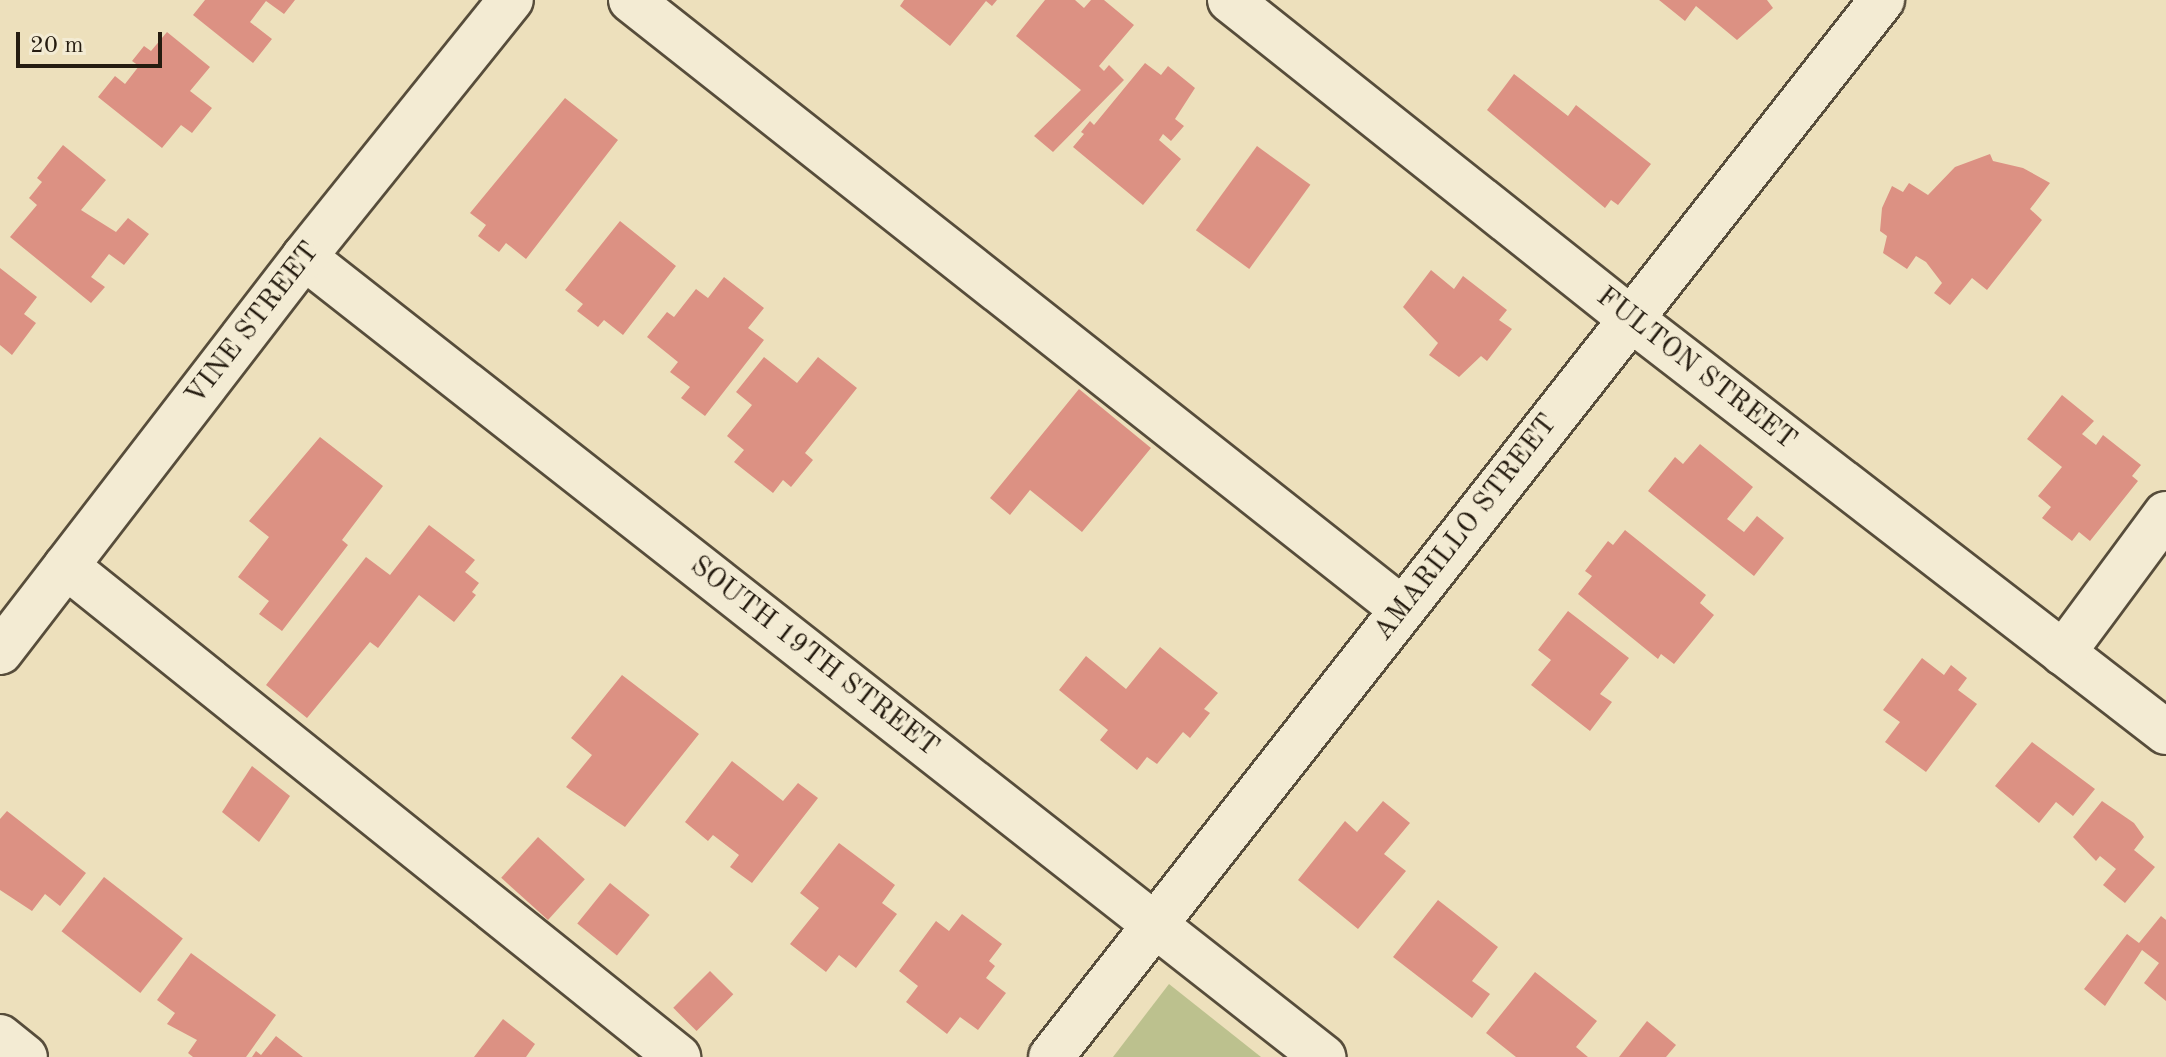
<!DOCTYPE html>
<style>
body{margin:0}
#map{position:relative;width:2166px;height:1057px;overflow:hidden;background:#ede0bc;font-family:"Old Standard TT",serif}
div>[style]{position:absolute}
.green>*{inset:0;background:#bcc18e}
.building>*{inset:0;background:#dc9183;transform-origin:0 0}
.roads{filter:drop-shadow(2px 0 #574d3b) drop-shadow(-2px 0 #574d3b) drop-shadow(0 2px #574d3b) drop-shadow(0 -2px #574d3b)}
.minor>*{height:44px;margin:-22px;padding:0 22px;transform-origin:22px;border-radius:22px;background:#f3ebd3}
span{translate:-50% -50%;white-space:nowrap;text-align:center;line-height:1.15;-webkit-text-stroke:7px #f3ebd3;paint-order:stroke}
.street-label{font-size:28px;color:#251c10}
.scale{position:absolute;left:16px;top:32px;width:146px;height:36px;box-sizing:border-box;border:4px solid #251c10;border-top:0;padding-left:10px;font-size:24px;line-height:28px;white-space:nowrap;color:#251c10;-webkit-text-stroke:6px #f3ebd3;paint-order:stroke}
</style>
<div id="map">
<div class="green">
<i style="clip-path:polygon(1169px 984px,1261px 1057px,1113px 1057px)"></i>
</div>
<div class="building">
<i style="clip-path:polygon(205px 0,295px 0,284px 14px,266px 1px,250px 22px,272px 39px,253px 63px,193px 15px)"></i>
<i style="clip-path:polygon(904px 0,997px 0,992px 6px,986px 1px,950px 46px,900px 6px)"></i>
<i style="clip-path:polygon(1045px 0,1075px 0,1084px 8px,1091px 0,1104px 0,1134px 25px,1099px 66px,1104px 71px,1109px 65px,1124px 80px,1053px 152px,1034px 136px,1081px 90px,1016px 36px)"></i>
<i style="clip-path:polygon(1659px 0,1767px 0,1773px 8px,1737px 40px,1696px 6px,1685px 21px)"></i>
<i style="clip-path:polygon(167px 32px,210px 67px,190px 91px,212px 108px,192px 133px,181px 125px,162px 148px,98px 97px,115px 76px,125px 84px,139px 66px,132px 61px,144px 46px,151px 51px)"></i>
<i style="clip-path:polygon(1145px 63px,1161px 75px,1168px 66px,1195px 88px,1175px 119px,1184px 126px,1171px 141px,1163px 134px,1159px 140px,1181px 159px,1143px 205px,1073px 147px,1084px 134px,1081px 132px,1090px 121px,1094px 125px)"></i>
<i style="clip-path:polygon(1514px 74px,1568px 116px,1576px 105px,1651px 164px,1618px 205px,1611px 200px,1605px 208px,1487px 110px)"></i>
<i style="clip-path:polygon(565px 98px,618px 140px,526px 259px,506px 243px,499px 252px,478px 236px,486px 225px,470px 213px)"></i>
<i style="clip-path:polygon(63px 145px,106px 180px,81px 210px,116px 232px,128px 218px,149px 234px,124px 265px,109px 254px,91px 277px,105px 287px,91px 303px,10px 237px,37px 205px,29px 198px,42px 182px,37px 178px)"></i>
<i style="left:1257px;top:146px;width:66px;height:104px;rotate:36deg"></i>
<i style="clip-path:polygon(1990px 154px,1993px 161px,2023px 168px,2050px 183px,2030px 209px,2042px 220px,1987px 290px,1972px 278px,1950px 305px,1934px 293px,1942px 283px,1926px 262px,1916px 256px,1907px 269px,1883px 253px,1887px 236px,1880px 231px,1882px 208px,1892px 186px,1903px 192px,1909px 183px,1928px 195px,1955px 167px)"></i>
<i style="clip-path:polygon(620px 221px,676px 266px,623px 335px,604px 320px,598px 327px,577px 311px,583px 304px,565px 290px)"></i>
<i style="clip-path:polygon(0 268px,37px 297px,24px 314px,36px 323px,12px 355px,0 345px)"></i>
<i style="clip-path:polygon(1431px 270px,1454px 289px,1463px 276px,1507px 310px,1499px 320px,1512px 329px,1487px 361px,1481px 356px,1459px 377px,1429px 355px,1438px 343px,1403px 307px)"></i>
<i style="clip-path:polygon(724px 277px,764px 308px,748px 328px,764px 340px,705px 416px,681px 398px,690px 387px,670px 372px,678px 362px,647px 337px,667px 312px,674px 317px,696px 289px,708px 298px)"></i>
<i style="clip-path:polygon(764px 357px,797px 383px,818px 357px,857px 388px,805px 453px,813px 460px,791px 487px,783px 480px,773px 493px,734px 462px,744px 450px,727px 436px,752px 405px,736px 392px)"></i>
<i style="clip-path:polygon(1079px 389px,1151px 448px,1082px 532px,1030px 490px,1010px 515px,990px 498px)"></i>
<i style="clip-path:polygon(2062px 395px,2094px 421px,2082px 434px,2096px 445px,2103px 435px,2141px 465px,2132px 476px,2138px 481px,2090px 541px,2079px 532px,2072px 541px,2042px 518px,2051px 507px,2038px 496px,2062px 467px,2027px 439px)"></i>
<i style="clip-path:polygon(320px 437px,383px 486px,342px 540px,348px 545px,282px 631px,259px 614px,269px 601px,238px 577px,269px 537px,249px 521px)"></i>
<i style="clip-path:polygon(1700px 444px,1753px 487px,1727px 519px,1744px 532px,1757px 516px,1784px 538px,1754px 576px,1648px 491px,1675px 457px,1683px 464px)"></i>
<i style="clip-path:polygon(429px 525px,475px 560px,465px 572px,479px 583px,472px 592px,476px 595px,454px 622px,419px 595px,378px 648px,370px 642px,307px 718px,266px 685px,366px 557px,390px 575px)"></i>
<i style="clip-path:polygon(1625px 530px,1706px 595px,1700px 603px,1714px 615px,1674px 664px,1661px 654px,1658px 659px,1578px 594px,1592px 576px,1585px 571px,1608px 541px,1613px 545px)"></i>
<i style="clip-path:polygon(1568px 611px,1629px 658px,1600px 694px,1612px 702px,1590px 731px,1531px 685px,1551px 660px,1538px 650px)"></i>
<i style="clip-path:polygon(1160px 647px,1218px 693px,1204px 709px,1210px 713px,1190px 738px,1183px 732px,1157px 764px,1147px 757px,1137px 770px,1100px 740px,1108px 730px,1059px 690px,1086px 656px,1126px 689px)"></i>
<i style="clip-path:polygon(1922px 658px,1944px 675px,1951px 665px,1967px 678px,1958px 690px,1977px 704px,1926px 772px,1885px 742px,1900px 722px,1883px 710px)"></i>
<i style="clip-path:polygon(622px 675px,699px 734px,625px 827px,566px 787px,592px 755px,571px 738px)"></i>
<i style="clip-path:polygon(2032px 742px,2095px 789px,2073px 816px,2056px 802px,2039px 823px,1995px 786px)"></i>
<i style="clip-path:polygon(732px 761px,783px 801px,798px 783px,818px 798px,752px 883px,730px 867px,739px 855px,713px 835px,708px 841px,685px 822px)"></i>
<i style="clip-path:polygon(252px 766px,290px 796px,259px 842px,222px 812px)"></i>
<i style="clip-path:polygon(1383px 801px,1410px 823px,1384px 854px,1406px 871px,1358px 929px,1298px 880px,1345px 821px,1357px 832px)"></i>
<i style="clip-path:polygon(2102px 801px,2134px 823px,2144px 837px,2134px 850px,2155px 867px,2125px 903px,2103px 885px,2116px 869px,2100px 856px,2096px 861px,2073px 837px)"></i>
<i style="clip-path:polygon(7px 811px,86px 873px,60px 906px,45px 894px,32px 911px,0 890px,0 819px)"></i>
<i style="left:538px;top:837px;width:63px;height:55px;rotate:42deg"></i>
<i style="clip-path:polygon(839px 843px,895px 885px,882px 903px,897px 914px,856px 968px,839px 955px,826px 972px,790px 944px,819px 908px,800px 893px)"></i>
<i style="left:104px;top:877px;width:100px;height:69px;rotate:38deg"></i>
<i style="left:610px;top:883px;width:51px;height:52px;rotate:39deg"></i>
<i style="clip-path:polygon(1438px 900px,1498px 947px,1472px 981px,1490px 994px,1472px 1018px,1393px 957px)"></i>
<i style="clip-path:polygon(962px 914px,1002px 944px,989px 961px,995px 966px,986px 978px,1006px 993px,978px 1030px,960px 1017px,947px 1034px,906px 1002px,918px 986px,899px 971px,936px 921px,949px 931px)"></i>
<i style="clip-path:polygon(2161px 916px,2166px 920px,2166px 1001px,2144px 983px,2159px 963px,2142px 950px,2105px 1006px,2084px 989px,2127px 934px,2139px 943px)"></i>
<i style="clip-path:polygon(191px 953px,276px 1015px,246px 1057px,193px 1057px,188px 1053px,197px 1040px,167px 1024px,175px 1013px,157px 1000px)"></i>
<i style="left:710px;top:971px;width:33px;height:52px;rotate:45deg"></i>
<i style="clip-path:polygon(1535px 972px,1597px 1021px,1576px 1047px,1588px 1057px,1516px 1057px,1486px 1033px)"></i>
<i style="clip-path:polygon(503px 1019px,535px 1044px,526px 1057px,474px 1057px)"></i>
<i style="clip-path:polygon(1647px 1021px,1676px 1045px,1666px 1057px,1619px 1057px)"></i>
<i style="clip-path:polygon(276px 1036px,303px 1057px,252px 1057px,256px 1051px,261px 1055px)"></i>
</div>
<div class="roads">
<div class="minor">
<i style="left:631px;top:0;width:983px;rotate:38.3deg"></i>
<i style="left:1230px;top:0;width:512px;rotate:38.5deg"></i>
<i style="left:1631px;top:319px;width:676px;rotate:37.67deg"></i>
<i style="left:304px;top:257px;width:1296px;rotate:38.13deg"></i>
<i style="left:66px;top:566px;width:785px;rotate:38.74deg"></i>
<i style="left:0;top:652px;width:498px;rotate:-52.4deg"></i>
<i style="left:304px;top:257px;width:330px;rotate:-51.2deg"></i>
<i style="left:2063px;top:653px;width:173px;rotate:-53.5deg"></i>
<i style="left:0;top:1037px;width:32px;rotate:39deg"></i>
<i style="left:1051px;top:1057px;width:1345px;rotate:-51.83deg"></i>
</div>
</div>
<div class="street-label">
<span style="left:253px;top:324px;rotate:-52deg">VINE STREET</span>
<span style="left:1696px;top:369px;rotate:38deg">FULTON STREET</span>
<span style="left:1466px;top:528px;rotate:-52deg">AMARILLO STREET</span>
<span style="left:814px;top:657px;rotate:38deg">SOUTH 19TH STREET</span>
</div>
<div class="scale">20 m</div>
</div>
